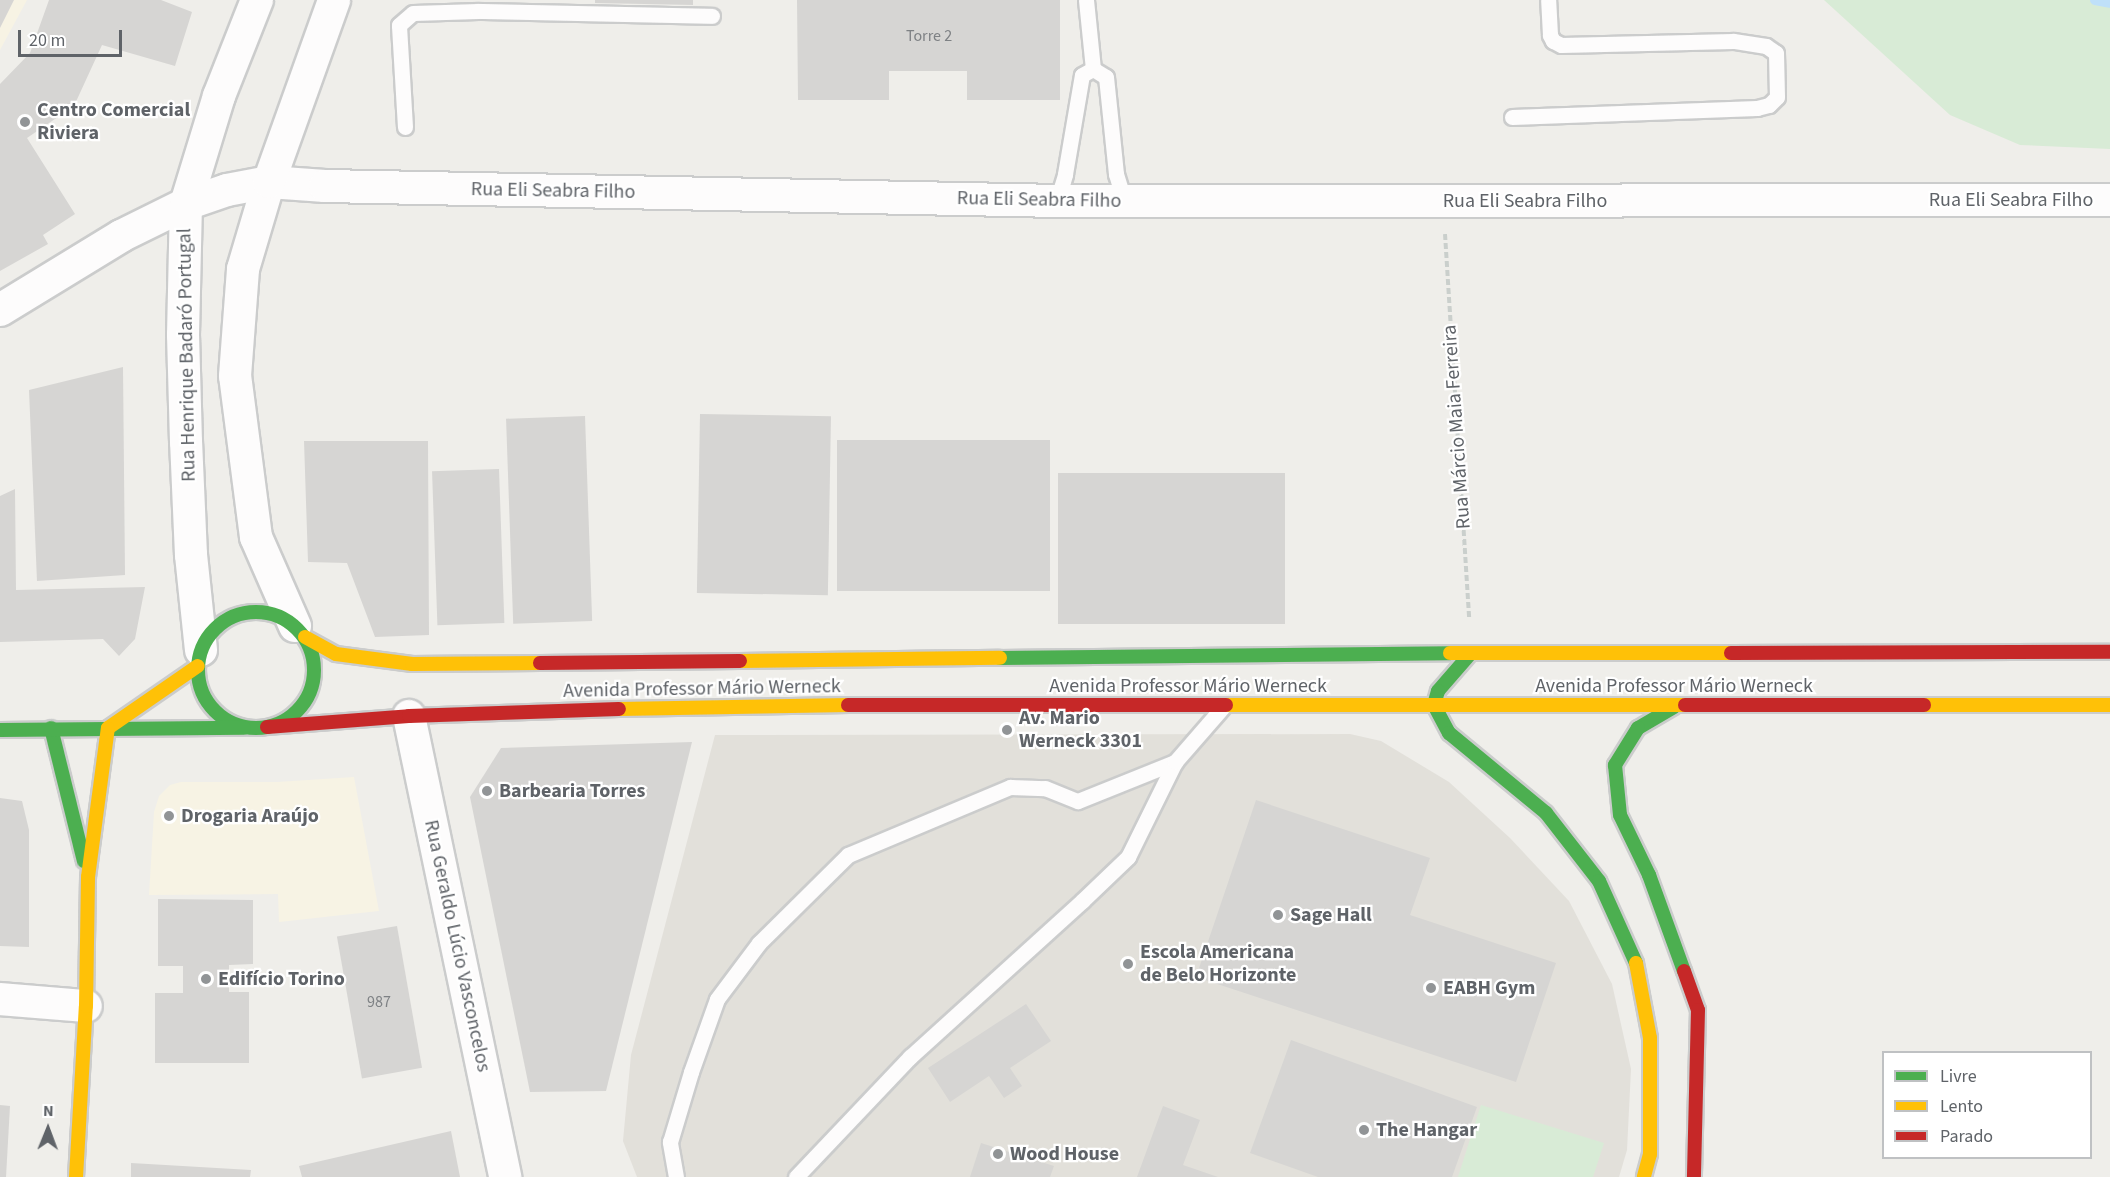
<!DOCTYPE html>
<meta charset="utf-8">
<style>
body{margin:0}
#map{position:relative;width:2110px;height:1177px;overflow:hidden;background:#efeeea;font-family:"Source Sans 3",sans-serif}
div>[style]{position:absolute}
.commercial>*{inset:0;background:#f7f3e4}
.education>*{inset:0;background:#e2e0da}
.green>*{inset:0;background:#d8ebd6}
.stream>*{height:10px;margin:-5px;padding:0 5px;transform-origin:5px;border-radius:5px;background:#bfe0f9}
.building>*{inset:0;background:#d6d5d3;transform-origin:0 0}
.path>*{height:4px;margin-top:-2px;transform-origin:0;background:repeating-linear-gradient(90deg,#cacfcc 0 6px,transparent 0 9px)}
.roads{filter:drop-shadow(2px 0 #cbcccc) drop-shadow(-2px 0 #cbcccc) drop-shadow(0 2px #cbcccc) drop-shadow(0 -2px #cbcccc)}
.lane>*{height:15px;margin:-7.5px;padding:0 7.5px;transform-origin:7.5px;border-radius:7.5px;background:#fdfcfc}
.street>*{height:32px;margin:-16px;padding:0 16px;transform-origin:16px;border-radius:16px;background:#fdfcfc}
.fast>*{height:14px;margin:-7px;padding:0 7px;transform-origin:7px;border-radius:7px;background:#4caf50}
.fast>.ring{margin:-7px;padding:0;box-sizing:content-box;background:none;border:14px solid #4caf50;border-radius:50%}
.slow>*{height:14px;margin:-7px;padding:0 7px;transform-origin:7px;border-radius:7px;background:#ffc107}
.jam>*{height:14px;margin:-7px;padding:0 7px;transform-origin:7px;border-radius:7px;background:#c62828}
.dots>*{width:16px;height:16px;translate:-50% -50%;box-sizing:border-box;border:3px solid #fff;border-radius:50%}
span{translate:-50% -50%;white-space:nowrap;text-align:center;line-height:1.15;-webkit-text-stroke:4.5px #fff;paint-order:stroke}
.number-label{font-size:16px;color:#7e8184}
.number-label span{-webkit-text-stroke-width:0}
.poi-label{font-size:20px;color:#5f6368;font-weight:700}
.left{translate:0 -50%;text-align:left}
.street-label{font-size:20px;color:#5f6368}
.legend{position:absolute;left:1882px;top:1051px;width:210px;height:108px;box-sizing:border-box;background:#fff;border:2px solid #bfc1c3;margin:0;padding:8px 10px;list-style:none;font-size:18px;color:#5f6368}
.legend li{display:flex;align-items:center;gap:12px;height:30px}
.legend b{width:30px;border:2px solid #bfc1c3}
.north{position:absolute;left:18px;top:1099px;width:60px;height:60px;-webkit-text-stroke:4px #fff;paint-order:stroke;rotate:1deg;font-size:16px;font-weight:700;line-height:24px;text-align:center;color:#5f6368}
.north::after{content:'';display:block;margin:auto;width:21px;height:27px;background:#5f6368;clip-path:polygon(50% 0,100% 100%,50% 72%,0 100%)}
.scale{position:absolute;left:18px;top:30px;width:104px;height:27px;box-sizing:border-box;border:3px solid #5f6368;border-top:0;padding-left:8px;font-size:18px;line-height:21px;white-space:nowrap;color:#5f6368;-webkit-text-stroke:4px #fff;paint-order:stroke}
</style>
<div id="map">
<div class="commercial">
<i style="clip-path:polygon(0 0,27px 0,0 50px)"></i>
<i style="clip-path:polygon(354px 777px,379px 911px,279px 922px,278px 894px,149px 895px,154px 812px,159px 796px,170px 785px,181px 782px,277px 782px)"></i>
</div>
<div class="education">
<i style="clip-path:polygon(1350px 734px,1381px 741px,1449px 782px,1510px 838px,1569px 901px,1612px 984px,1631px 1069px,1627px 1150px,1619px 1177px,637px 1177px,623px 1141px,631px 1055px,715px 735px)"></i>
</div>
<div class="green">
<i style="clip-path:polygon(1824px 0,2110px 0,2110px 149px,2020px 145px,1950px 115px)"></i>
<i style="clip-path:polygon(1481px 1105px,1604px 1143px,1593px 1177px,1458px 1177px)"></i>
</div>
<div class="stream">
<i style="left:2095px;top:0;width:15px;rotate:11deg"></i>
</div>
<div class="building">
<i style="clip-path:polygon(0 0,14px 0,0 28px)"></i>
<i style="clip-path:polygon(49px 0,161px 0,192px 12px,175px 66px,102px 45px,74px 106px,27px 138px,75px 214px,43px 235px,48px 244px,0 271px,0 84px,30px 53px)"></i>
<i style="clip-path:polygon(595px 0,693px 0,693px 5px,595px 3px)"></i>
<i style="clip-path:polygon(797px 0,1060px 0,1060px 100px,967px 100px,967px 71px,889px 71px,889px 100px,798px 100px)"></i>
<i style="clip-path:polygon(123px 367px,125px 575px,37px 581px,29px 390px)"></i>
<i style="left:700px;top:414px;width:131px;height:179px;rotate:1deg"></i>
<i style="left:585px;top:416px;width:205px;height:79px;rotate:88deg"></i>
<i style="left:837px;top:440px;width:213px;height:151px"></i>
<i style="clip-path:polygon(304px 441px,428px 441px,429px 635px,375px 637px,347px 563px,308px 562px)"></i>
<i style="left:499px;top:469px;width:154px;height:67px;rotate:88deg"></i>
<i style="left:1058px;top:473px;width:227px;height:151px"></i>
<i style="clip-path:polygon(15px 489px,16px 590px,145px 587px,135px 639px,119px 656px,103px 639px,0 642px,0 496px)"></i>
<i style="clip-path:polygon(692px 742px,606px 1091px,530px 1092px,470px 797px,501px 748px)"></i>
<i style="clip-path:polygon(0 798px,22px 801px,29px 830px,29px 947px,0 946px)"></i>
<i style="clip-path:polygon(1256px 800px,1430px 858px,1410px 915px,1556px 963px,1516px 1082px,1196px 977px)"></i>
<i style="clip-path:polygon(158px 899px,253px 900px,253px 964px,229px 965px,229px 992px,249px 992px,249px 1063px,155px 1063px,155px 993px,183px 993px,183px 966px,158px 966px)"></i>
<i style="left:397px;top:926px;width:144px;height:61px;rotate:80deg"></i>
<i style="clip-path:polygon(1026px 1004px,1051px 1041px,1010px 1068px,1022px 1086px,1004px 1098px,989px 1076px,950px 1102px,928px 1068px)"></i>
<i style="clip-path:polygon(1291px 1040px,1477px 1107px,1452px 1177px,1318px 1177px,1250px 1153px)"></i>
<i style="clip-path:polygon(0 1105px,10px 1106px,6px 1177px,0 1177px)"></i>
<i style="clip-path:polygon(1163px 1106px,1200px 1120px,1183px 1165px,1218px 1177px,1137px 1177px)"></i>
<i style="clip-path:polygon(451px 1131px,460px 1177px,302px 1177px,299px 1166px)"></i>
<i style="clip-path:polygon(981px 1143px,1054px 1166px,1050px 1177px,970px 1177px)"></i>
<i style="clip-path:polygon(131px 1163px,251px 1170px,250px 1177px,131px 1177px)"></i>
</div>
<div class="path">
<i style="left:1445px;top:234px;width:386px;rotate:86.4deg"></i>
</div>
<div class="roads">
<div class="lane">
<i style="left:1086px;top:0;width:69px;rotate:84.2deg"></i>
<i style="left:1512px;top:117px;width:245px;rotate:-2.1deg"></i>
<i style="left:1757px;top:108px;width:12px;rotate:-14deg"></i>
<i style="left:1769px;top:105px;width:11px;rotate:-45deg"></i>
<i style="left:1777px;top:97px;width:44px;rotate:-91.3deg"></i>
<i style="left:1776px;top:53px;width:12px;rotate:-145deg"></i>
<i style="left:1766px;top:46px;width:33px;rotate:-171deg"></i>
<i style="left:1733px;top:41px;width:172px;rotate:178.7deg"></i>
<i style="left:1561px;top:45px;width:9px;rotate:-153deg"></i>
<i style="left:1553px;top:41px;width:7px;rotate:-117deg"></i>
<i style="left:1550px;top:35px;width:35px;rotate:-93deg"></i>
<i style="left:405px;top:127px;width:102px;rotate:-93.4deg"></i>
<i style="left:399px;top:25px;width:18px;rotate:-41deg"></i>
<i style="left:413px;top:13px;width:65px;rotate:-1.8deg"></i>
<i style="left:478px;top:11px;width:234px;rotate:1.2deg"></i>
<i style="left:1057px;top:201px;width:28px;rotate:-73deg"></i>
<i style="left:1065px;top:174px;width:100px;rotate:-80.3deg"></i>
<i style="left:1082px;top:75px;width:13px;rotate:-29deg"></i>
<i style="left:1093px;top:69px;width:15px;rotate:32deg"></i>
<i style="left:1106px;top:77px;width:98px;rotate:84.1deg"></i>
<i style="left:1116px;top:174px;width:28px;rotate:73deg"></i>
<i style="left:676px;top:1177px;width:36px;rotate:-100deg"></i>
<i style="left:670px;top:1142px;width:73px;rotate:-73.3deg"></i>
<i style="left:691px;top:1072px;width:77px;rotate:-70.4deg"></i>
<i style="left:717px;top:999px;width:70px;rotate:-53.1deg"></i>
<i style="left:759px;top:943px;width:125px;rotate:-44.7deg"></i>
<i style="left:848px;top:855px;width:176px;rotate:-22.8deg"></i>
<i style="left:1010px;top:787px;width:35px;rotate:2deg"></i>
<i style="left:1045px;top:788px;width:35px;rotate:22deg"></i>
<i style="left:1078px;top:801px;width:105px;rotate:-21.9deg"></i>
<i style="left:796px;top:1177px;width:166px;rotate:-46.5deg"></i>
<i style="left:910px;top:1057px;width:232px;rotate:-42.2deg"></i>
<i style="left:1082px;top:901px;width:64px;rotate:-43.7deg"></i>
<i style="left:1128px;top:857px;width:106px;rotate:-63.7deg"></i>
<i style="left:1175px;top:762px;width:72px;rotate:-49deg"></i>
</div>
<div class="street">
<i style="left:0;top:310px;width:142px;rotate:-31.4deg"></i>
<i style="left:121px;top:236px;width:72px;rotate:-26.2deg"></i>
<i style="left:186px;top:204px;width:43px;rotate:-18.9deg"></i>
<i style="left:227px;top:190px;width:43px;rotate:-10.8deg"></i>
<i style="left:269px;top:182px;width:56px;rotate:4.1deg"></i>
<i style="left:325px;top:186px;width:732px;rotate:1.17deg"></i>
<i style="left:1057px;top:201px;width:1053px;rotate:-0.05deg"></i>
<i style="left:295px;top:626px;width:97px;rotate:-113.7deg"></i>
<i style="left:256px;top:537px;width:162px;rotate:-97.4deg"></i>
<i style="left:235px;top:376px;width:107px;rotate:-85.7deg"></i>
<i style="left:243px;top:269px;width:91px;rotate:-73.4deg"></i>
<i style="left:269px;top:182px;width:193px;rotate:-70.3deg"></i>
<i style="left:201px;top:650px;width:96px;rotate:-96deg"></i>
<i style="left:191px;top:555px;width:113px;rotate:-92.5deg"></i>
<i style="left:186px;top:442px;width:107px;rotate:-91.6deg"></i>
<i style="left:183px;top:335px;width:131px;rotate:-88.7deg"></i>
<i style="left:186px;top:204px;width:113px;rotate:-73deg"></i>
<i style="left:219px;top:96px;width:103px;rotate:-68.4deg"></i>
<i style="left:409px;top:716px;width:471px;rotate:78.2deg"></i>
<i style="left:0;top:999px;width:86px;rotate:4.7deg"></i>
</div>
<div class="fast">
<i class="ring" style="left:198px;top:612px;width:102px;height:102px"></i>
<i style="left:1471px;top:653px;width:50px;rotate:131deg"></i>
<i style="left:1438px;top:691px;width:15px;rotate:106deg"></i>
<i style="left:1434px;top:705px;width:32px;rotate:62deg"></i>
<i style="left:1449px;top:733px;width:126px;rotate:39.5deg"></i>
<i style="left:1546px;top:813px;width:86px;rotate:52.1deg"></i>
<i style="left:1599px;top:881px;width:90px;rotate:65.7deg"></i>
<i style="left:1000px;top:658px;width:450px;rotate:-0.6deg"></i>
<i style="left:1674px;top:707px;width:42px;rotate:149.7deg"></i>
<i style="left:1638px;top:728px;width:44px;rotate:121.9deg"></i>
<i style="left:1615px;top:765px;width:50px;rotate:84.3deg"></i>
<i style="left:1620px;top:815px;width:67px;rotate:64.2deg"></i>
<i style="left:1649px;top:875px;width:102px;rotate:70deg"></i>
<i style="left:51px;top:728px;width:137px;rotate:76.1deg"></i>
<i style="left:0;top:730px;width:244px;rotate:-0.5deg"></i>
</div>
<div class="slow">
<i style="left:305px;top:637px;width:35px;rotate:29deg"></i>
<i style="left:336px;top:654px;width:77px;rotate:7.5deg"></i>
<i style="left:412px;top:664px;width:128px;rotate:-0.4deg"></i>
<i style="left:1450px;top:653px;width:281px"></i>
<i style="left:740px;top:661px;width:260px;rotate:-0.7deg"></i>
<i style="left:1226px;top:705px;width:459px"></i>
<i style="left:1924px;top:705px;width:186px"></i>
<i style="left:619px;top:709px;width:229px;rotate:-1deg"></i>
<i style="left:108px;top:728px;width:109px;rotate:-34.6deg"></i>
<i style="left:1636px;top:963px;width:76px;rotate:79.4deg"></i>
<i style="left:1650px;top:1038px;width:116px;rotate:90deg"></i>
<i style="left:1650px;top:1154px;width:24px;rotate:105deg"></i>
<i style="left:76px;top:1177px;width:171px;rotate:-86.7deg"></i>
<i style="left:86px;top:1006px;width:129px;rotate:-89.1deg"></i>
<i style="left:88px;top:877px;width:150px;rotate:-82.4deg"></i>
</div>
<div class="jam">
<i style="left:1731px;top:653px;width:379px;rotate:-0.2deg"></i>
<i style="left:540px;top:663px;width:200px;rotate:-0.6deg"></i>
<i style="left:848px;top:705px;width:378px"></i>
<i style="left:1685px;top:705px;width:239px"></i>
<i style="left:267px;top:727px;width:142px;rotate:-4.4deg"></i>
<i style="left:409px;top:716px;width:210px;rotate:-1.9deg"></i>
<i style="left:1684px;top:971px;width:41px;rotate:70.3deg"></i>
<i style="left:1698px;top:1010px;width:167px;rotate:91.4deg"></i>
</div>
</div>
<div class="dots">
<i style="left:25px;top:122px;background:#919496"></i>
<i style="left:1007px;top:730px;background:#919496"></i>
<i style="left:487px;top:791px;background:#919496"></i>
<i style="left:169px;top:816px;background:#919496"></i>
<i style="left:1278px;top:915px;background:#919496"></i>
<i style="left:1128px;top:964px;background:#919496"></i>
<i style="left:206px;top:979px;background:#919496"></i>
<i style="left:1431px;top:988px;background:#919496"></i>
<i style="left:1364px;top:1130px;background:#919496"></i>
<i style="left:998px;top:1154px;background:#919496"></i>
</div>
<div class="number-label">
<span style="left:929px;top:36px">Torre 2</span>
<span style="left:379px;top:1002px">987</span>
</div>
<div class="poi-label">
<span class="left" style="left:37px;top:122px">Centro Comercial<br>Riviera</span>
<span class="left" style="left:1019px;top:730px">Av. Mario<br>Werneck 3301</span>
<span class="left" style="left:499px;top:791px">Barbearia Torres</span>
<span class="left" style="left:181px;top:816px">Drogaria Araújo</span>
<span class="left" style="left:1290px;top:915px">Sage Hall</span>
<span class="left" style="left:1140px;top:964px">Escola Americana<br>de Belo Horizonte</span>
<span class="left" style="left:218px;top:979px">Edifício Torino</span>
<span class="left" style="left:1443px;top:988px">EABH Gym</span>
<span class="left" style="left:1376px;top:1130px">The Hangar</span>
<span class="left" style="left:1010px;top:1154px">Wood House</span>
</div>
<div class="street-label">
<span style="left:553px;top:191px;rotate:1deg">Rua Eli Seabra Filho</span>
<span style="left:1039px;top:200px;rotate:1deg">Rua Eli Seabra Filho</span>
<span style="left:2011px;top:200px">Rua Eli Seabra Filho</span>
<span style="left:1525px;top:201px">Rua Eli Seabra Filho</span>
<span style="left:187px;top:355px;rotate:-91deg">Rua Henrique Badaró Portugal</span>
<span style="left:1457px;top:427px;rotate:-94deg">Rua Márcio Maia Ferreira</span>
<span style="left:1188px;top:686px">Avenida Professor Mário Werneck</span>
<span style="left:1674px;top:686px">Avenida Professor Mário Werneck</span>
<span style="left:702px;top:689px;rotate:-1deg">Avenida Professor Mário Werneck</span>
<span style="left:457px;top:946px;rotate:78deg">Rua Geraldo Lúcio Vasconcelos</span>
</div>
<ul class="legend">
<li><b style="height:8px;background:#4caf50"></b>Livre</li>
<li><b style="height:8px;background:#ffc107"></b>Lento</li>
<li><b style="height:8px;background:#c62828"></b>Parado</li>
</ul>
<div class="north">N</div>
<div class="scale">20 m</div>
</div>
